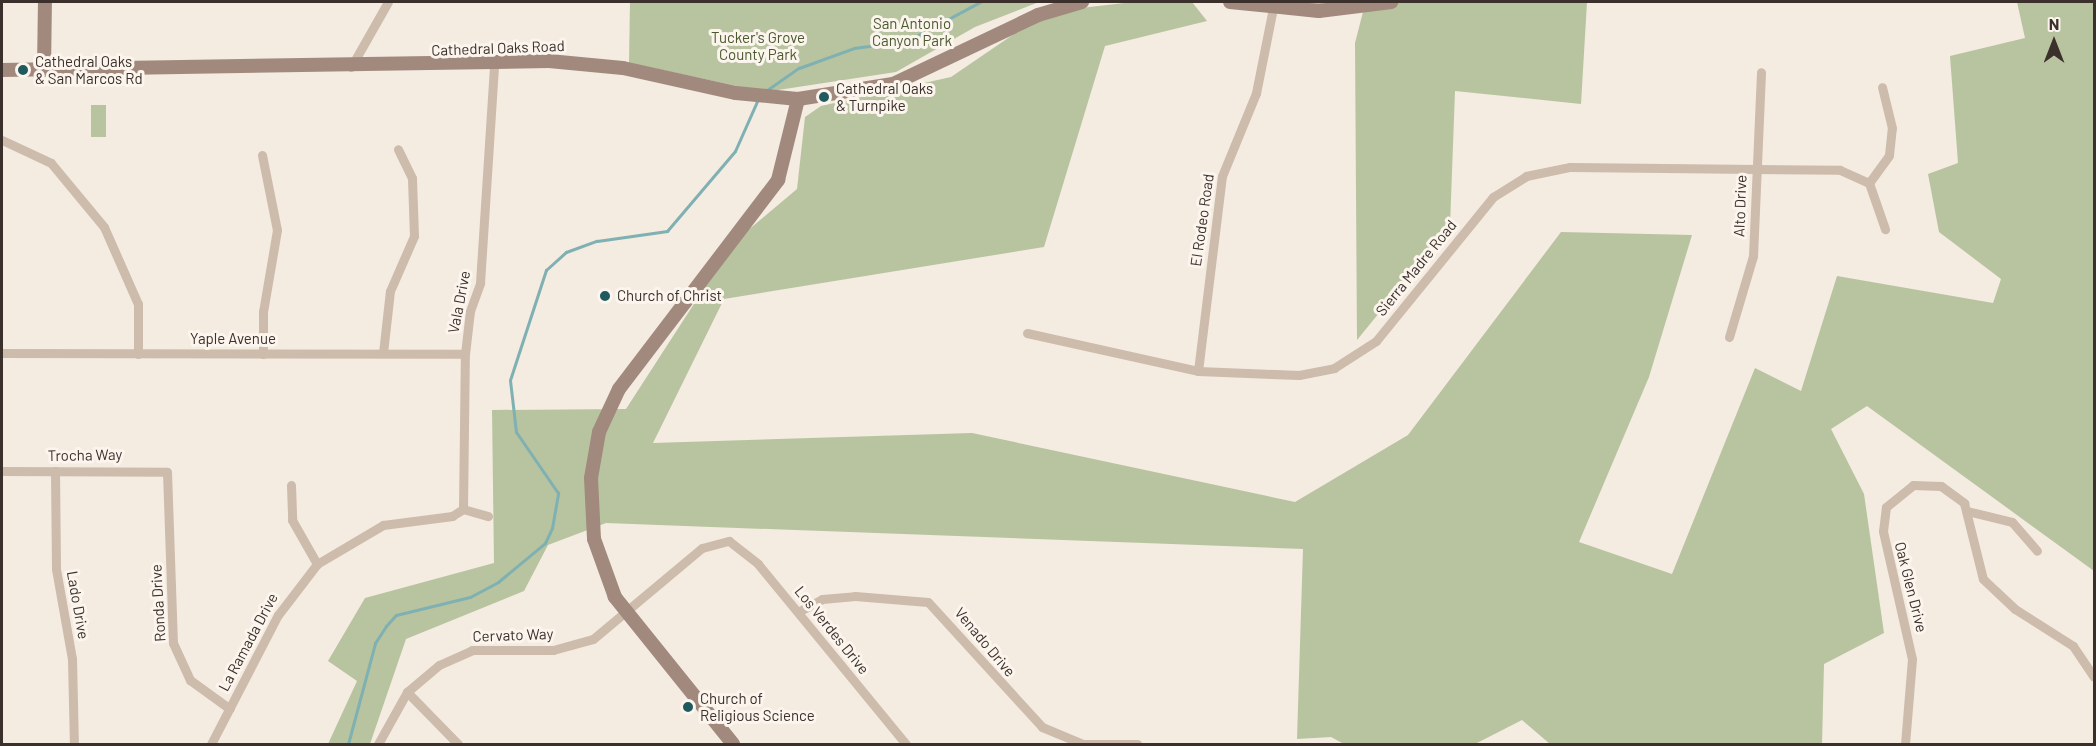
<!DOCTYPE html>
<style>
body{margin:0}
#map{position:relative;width:2096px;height:746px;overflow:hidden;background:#f4ebe1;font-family:Barlow,sans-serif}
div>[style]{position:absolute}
.green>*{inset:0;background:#b8c4a0;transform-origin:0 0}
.stream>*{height:3px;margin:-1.5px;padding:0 1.5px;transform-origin:1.5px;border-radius:1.5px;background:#7fb0b2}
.street>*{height:9px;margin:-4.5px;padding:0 4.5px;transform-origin:4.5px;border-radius:4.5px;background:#cdbbac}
.secondary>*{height:14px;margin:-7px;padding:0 7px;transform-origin:7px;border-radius:7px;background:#a18a7d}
.dots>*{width:16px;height:16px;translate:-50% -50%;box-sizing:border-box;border:3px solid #fbf5ee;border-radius:50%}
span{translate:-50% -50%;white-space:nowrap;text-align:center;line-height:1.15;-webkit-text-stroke:6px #fbf5ee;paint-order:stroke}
.park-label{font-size:15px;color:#4a5a2e}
.street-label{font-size:15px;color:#3b302b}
.poi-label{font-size:15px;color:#3b302b}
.left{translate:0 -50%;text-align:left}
.frame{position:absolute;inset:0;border:3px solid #3b302b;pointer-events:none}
.north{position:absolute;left:2024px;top:12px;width:60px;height:60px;-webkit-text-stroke:4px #fbf5ee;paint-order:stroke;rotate:0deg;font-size:16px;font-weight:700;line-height:24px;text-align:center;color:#3b302b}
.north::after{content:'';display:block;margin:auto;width:21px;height:27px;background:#3b302b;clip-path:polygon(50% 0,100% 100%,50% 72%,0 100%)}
</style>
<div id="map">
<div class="green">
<i style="clip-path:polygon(630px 2px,1039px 2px,975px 27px,896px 72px,765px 92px,629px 63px)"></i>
<i style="clip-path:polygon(1133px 2px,1192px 2px,1207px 21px,1105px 46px,1044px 247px,724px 299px,653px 443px,972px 433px,1295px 502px,1408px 435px,1561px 232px,1692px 235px,1649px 377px,1579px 542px,1672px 574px,1755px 368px,1801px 391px,1837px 276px,1993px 303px,2001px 279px,1939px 232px,1928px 174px,1958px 163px,1950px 56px,2025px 38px,2017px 2px,2094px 2px,2094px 571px,1867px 406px,1831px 429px,1864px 494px,1884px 633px,1824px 664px,1822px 744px,1550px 744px,1522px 720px,1475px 744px,1344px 744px,1331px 737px,1297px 739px,1303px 549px,606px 523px,548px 545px,524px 591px,406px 639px,370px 744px,328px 744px,357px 681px,328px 661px,365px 598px,494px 563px,492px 410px,626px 409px,734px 242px,797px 189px,805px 117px,821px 106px,951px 77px,1046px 12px)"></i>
<i style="clip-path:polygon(1292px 2px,1587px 2px,1581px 104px,1455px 91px,1450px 226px,1357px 340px,1355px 43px,1363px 12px)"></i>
<i style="left:91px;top:105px;width:15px;height:32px"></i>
</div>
<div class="stream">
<i style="left:767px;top:90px;width:39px;rotate:-35deg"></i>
<i style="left:799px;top:68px;width:59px;rotate:-20deg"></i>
<i style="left:854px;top:48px;width:53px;rotate:-7.5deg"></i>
<i style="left:907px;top:41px;width:83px;rotate:-28.1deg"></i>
<i style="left:348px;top:744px;width:105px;rotate:-75deg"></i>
<i style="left:375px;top:643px;width:20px;rotate:-57deg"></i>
<i style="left:386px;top:626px;width:15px;rotate:-48deg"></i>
<i style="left:396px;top:615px;width:76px;rotate:-13.7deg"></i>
<i style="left:470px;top:597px;width:32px;rotate:-28deg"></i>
<i style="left:498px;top:582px;width:61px;rotate:-39.7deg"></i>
<i style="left:545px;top:543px;width:17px;rotate:-65deg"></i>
<i style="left:552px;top:528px;width:36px;rotate:-80deg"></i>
<i style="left:558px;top:493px;width:74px;rotate:-124.5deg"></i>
<i style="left:516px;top:432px;width:52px;rotate:-96.6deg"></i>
<i style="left:510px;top:380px;width:116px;rotate:-71.9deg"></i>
<i style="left:546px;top:270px;width:27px;rotate:-42deg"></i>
<i style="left:566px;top:252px;width:33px;rotate:-20deg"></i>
<i style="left:597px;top:241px;width:71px;rotate:-8.1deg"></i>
<i style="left:667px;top:231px;width:105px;rotate:-49.6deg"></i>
<i style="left:735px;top:151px;width:57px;rotate:-66.1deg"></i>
</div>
<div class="street">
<i style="left:351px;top:67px;width:75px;rotate:-60.4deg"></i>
<i style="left:2px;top:140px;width:54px;rotate:25.1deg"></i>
<i style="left:51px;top:163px;width:83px;rotate:50.4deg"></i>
<i style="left:104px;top:227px;width:84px;rotate:66.2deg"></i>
<i style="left:138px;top:304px;width:50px;rotate:90deg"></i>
<i style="left:262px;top:155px;width:76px;rotate:78.7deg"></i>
<i style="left:277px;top:230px;width:83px;rotate:99.7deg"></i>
<i style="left:263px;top:312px;width:42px;rotate:90deg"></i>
<i style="left:1869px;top:183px;width:34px;rotate:-54deg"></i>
<i style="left:1889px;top:155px;width:27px;rotate:-84deg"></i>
<i style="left:1892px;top:128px;width:42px;rotate:-103.7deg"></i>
<i style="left:1027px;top:333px;width:175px;rotate:12.5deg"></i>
<i style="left:1198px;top:371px;width:101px;rotate:2.3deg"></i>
<i style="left:1299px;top:375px;width:36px;rotate:-11deg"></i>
<i style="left:1334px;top:368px;width:50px;rotate:-32.7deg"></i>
<i style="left:1376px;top:341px;width:186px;rotate:-50.9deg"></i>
<i style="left:1493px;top:197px;width:39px;rotate:-32deg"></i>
<i style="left:1526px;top:176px;width:45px;rotate:-11.6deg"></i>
<i style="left:1570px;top:167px;width:270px;rotate:0.6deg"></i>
<i style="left:1840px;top:170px;width:32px;rotate:24deg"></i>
<i style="left:1869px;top:183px;width:49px;rotate:70.8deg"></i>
<i style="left:1729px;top:337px;width:84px;rotate:-73.5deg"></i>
<i style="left:1753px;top:256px;width:184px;rotate:-87.5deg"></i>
<i style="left:2px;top:353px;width:463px;rotate:0.1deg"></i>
<i style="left:383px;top:353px;width:62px;rotate:-83.6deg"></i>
<i style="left:390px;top:291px;width:60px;rotate:-66.4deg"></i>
<i style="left:414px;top:236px;width:58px;rotate:-92deg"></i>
<i style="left:412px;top:178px;width:32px;rotate:-116deg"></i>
<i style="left:1198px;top:371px;width:196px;rotate:-83deg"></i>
<i style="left:1222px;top:176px;width:90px;rotate:-67.7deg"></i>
<i style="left:1256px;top:93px;width:87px;rotate:-78.7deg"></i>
<i style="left:2px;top:471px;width:165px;rotate:0.3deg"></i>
<i style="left:167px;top:472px;width:171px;rotate:88deg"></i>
<i style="left:173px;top:643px;width:41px;rotate:65.3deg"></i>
<i style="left:190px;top:680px;width:49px;rotate:35.9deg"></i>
<i style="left:55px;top:471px;width:98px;rotate:89.4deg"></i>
<i style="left:56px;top:569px;width:91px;rotate:79.9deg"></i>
<i style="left:72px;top:659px;width:85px;rotate:88.7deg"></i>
<i style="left:291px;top:485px;width:35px;rotate:88deg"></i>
<i style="left:292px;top:520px;width:51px;rotate:60.4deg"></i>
<i style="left:463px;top:509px;width:155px;rotate:-89.3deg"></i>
<i style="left:465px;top:354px;width:43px;rotate:-83.4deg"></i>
<i style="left:470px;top:311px;width:30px;rotate:-70deg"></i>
<i style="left:480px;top:283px;width:218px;rotate:-86.3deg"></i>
<i style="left:463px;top:509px;width:26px;rotate:16deg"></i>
<i style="left:1967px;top:511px;width:46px;rotate:13.7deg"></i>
<i style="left:2012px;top:522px;width:38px;rotate:49deg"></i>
<i style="left:798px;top:612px;width:27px;rotate:-28deg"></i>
<i style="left:822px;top:599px;width:33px;rotate:-5deg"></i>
<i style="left:855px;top:596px;width:73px;rotate:4.7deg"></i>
<i style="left:928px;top:602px;width:169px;rotate:47.6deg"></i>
<i style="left:1042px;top:727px;width:44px;rotate:22.5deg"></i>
<i style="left:1083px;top:744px;width:54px"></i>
<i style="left:407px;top:692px;width:73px;rotate:45.6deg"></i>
<i style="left:211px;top:744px;width:145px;rotate:-62.6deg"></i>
<i style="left:278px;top:615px;width:64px;rotate:-52.6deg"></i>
<i style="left:317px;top:564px;width:77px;rotate:-30.6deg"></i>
<i style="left:383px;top:525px;width:70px;rotate:-7.4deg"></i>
<i style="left:452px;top:516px;width:13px;rotate:-32deg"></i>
<i style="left:378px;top:744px;width:60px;rotate:-60.9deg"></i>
<i style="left:407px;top:692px;width:42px;rotate:-40.2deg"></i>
<i style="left:439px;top:665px;width:36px;rotate:-24deg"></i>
<i style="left:472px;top:650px;width:81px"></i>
<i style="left:553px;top:650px;width:41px;rotate:-15.4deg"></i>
<i style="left:593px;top:639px;width:142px;rotate:-39.9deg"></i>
<i style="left:702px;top:548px;width:28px;rotate:-15deg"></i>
<i style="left:729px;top:541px;width:37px;rotate:38deg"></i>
<i style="left:758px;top:564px;width:233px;rotate:50.6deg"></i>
<i style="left:1905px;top:744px;width:85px;rotate:-85.3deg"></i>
<i style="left:1912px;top:659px;width:131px;rotate:-102.8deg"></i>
<i style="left:1883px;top:531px;width:24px;rotate:-83deg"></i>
<i style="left:1886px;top:507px;width:35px;rotate:-39deg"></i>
<i style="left:1913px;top:485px;width:28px;rotate:2deg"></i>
<i style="left:1941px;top:486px;width:29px;rotate:36deg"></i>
<i style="left:1964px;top:503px;width:78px;rotate:76deg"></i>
<i style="left:1983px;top:579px;width:44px;rotate:43.2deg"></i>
<i style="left:2015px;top:609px;width:69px;rotate:32.5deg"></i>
<i style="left:2073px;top:646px;width:37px;rotate:56deg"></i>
</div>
<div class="secondary">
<i style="left:1230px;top:2px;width:89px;rotate:5.8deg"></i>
<i style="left:1319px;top:11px;width:73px;rotate:-7.1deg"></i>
<i style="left:2px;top:70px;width:547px;rotate:-0.94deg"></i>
<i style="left:549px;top:61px;width:74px;rotate:5.4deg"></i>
<i style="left:623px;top:68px;width:116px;rotate:12.5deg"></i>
<i style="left:736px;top:93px;width:62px;rotate:5.5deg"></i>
<i style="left:798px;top:99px;width:96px;rotate:-9deg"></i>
<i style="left:893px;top:84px;width:161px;rotate:-25.4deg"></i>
<i style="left:1038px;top:15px;width:46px;rotate:-16.5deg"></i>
<i style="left:44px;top:70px;width:68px;rotate:-89.2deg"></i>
<i style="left:733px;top:744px;width:189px;rotate:-128.8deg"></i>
<i style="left:615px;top:597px;width:62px;rotate:-109.9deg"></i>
<i style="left:594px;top:539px;width:61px;rotate:-92.8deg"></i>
<i style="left:591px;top:478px;width:47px;rotate:-80.1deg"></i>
<i style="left:599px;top:432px;width:47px;rotate:-65.1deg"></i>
<i style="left:619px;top:389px;width:263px;rotate:-52.7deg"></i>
<i style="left:778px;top:180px;width:83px;rotate:-76.1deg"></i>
</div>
<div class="dots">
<i style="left:23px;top:70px;background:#1f5a5e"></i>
<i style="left:824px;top:97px;background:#1f5a5e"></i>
<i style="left:605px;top:296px;background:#1f5a5e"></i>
<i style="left:688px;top:707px;background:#1f5a5e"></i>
</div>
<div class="park-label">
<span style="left:912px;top:32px">San Antonio<br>Canyon Park</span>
<span style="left:758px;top:46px">Tucker's Grove<br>County Park</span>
</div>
<div class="street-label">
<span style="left:498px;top:48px;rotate:-2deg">Cathedral Oaks Road</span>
<span style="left:1740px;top:206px;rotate:-88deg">Alto Drive</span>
<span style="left:1202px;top:220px;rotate:-82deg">El Rodeo Road</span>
<span style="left:1416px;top:268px;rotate:-51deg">Sierra Madre Road</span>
<span style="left:459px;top:302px;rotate:-79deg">Vala Drive</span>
<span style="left:233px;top:339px">Yaple Avenue</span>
<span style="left:85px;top:455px;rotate:-1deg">Trocha Way</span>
<span style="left:1911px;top:587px;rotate:76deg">Oak Glen Drive</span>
<span style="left:158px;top:603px;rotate:-93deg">Ronda Drive</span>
<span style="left:78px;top:605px;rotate:80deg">Lado Drive</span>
<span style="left:832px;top:630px;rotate:51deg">Los Verdes Drive</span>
<span style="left:513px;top:635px;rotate:-2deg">Cervato Way</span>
<span style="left:248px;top:642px;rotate:-62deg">La Ramada Drive</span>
<span style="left:985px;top:642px;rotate:50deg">Venado Drive</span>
</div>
<div class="poi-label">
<span class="left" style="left:35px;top:70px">Cathedral Oaks<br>&amp; San Marcos Rd</span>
<span class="left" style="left:836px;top:97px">Cathedral Oaks<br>&amp; Turnpike</span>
<span class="left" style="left:617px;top:296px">Church of Christ</span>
<span class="left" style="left:700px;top:707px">Church of<br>Religious Science</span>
</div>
<div class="frame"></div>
<div class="north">N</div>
</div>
